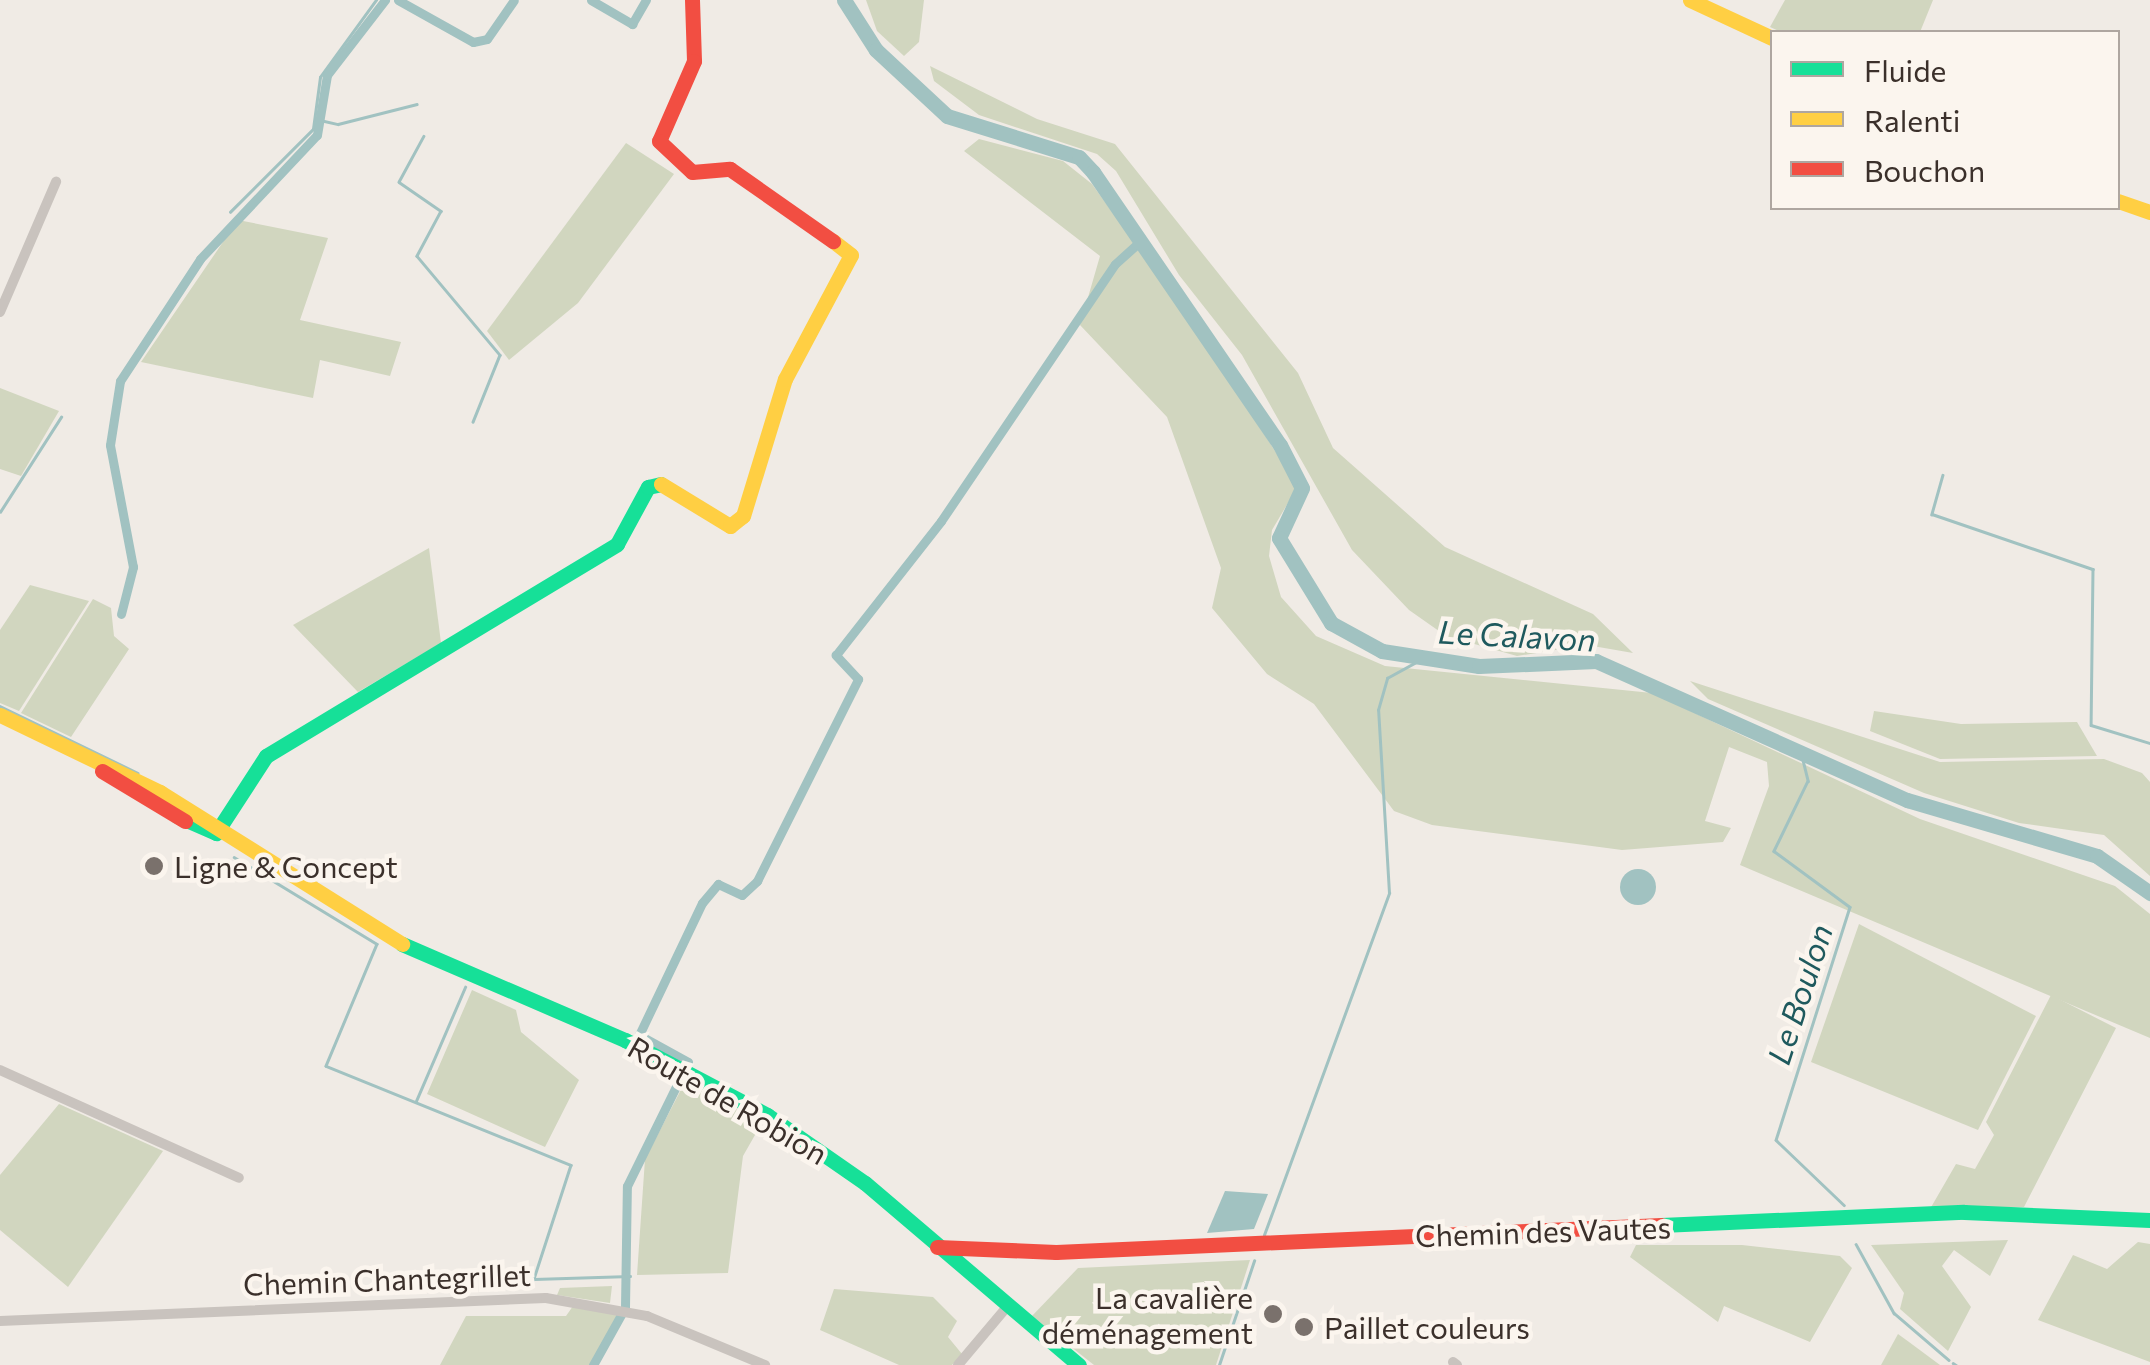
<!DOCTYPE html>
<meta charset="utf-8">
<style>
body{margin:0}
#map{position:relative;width:2150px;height:1365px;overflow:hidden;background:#f0ebe5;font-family:Commissioner,sans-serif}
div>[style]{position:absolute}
.green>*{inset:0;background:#d1d6bf}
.water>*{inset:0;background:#a1c2c1}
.round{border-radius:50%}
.stream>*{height:2.5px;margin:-1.25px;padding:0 1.25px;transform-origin:1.25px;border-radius:1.25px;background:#a1c2c1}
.canal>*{height:9px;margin:-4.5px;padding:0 4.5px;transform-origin:4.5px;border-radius:4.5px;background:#a1c2c1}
.river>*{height:15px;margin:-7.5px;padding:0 7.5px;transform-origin:7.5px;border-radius:7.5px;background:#a1c2c1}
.street>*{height:10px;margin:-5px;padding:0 5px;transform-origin:5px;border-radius:5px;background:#c9c3be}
.fast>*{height:15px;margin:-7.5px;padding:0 7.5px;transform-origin:7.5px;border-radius:7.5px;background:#16e098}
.slow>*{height:15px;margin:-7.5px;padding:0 7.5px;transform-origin:7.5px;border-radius:7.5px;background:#ffcf43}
.jam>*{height:15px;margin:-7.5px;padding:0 7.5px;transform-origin:7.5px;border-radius:7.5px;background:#f24e42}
.dots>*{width:28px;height:28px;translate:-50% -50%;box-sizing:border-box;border:5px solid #fbf5ee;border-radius:50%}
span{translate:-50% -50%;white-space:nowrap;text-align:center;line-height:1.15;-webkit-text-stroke:9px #fbf5ee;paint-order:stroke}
.poi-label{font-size:30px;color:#3b302b}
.left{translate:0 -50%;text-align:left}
.right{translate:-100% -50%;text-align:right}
.street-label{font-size:30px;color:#3b302b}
.water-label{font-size:32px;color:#1f5a5e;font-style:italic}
.legend{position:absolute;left:1770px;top:30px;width:350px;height:180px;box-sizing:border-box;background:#fbf5ee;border:2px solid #aea6a0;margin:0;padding:12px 18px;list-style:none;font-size:30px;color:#3b302b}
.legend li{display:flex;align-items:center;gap:20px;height:50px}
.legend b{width:50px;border:2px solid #aea6a0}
</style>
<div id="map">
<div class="green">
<i style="clip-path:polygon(866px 0,924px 0,919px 42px,904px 56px,877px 31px)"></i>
<i style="clip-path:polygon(1785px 0,1933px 0,1920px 32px,1781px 32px,1770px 27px)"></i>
<i style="clip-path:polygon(930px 66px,1037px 119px,1115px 144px,1298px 373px,1333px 448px,1445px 547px,1593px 614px,1633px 653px,1587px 645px,1517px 656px,1446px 636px,1409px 610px,1352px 550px,1242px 355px,1179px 275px,1116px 171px,1097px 154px,979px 115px,934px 81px)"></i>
<i style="clip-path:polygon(979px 139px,1063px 161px,1092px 184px,1188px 318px,1298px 486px,1272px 530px,1269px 556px,1281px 597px,1316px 636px,1385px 666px,1652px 693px,1920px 819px,2115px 886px,2150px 914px,2150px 1038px,1740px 865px,1769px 786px,1767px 762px,1729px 747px,1705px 821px,1731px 828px,1723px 842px,1622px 850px,1432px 825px,1394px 811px,1314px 704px,1267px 674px,1212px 608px,1221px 568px,1167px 417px,1080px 325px,1100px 256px,964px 151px)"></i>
<i style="clip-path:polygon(626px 143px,674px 174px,578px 303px,509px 360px,487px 331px)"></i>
<i style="clip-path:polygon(238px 220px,328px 238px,300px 320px,401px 342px,390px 376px,320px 360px,313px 398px,141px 362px)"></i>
<i style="clip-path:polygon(0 388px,59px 411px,21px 476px,0 469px)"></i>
<i style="clip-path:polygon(429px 548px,441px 643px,358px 692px,293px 625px)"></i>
<i style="clip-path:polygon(30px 585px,89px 601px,19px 711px,0 703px,0 630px)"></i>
<i style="clip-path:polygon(93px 599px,111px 608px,114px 636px,129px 649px,71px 737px,21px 713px)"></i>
<i style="clip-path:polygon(1690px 681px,1940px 762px,2104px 759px,2142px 773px,2150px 782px,2150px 876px,2104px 835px,2019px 823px,1924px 793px,1708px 699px)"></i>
<i style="clip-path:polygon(1874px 711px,1961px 724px,2077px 722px,2097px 756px,1940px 759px,1870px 731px)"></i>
<i style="clip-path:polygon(1859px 924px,2036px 1016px,1978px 1130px,1811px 1062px)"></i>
<i style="clip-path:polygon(472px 990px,516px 1010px,521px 1032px,579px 1080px,545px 1147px,427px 1094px)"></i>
<i style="clip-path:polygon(2051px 995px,2116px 1028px,2024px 1207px,1930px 1209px,1956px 1164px,1975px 1169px,1994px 1135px,1986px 1122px)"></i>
<i style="clip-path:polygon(686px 1080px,763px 1121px,743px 1156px,728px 1273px,637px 1275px,645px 1159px)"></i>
<i style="clip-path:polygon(59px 1104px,163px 1151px,68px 1287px,0 1230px,0 1175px)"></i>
<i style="clip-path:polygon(2008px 1240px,1990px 1276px,1954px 1250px,1942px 1266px,1971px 1307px,1948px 1351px,1900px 1309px,1904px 1293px,1871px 1245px)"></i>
<i style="clip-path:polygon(2138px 1242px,2150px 1244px,2150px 1362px,2038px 1320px,2073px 1255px,2107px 1269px)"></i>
<i style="clip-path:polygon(1636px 1245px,1742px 1245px,1840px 1256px,1852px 1268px,1810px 1342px,1724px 1306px,1718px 1322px,1630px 1257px)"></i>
<i style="clip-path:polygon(1250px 1260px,1216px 1365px,1094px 1365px,1032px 1316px,1078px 1268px)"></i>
<i style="clip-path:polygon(612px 1286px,610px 1303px,557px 1295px,560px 1288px)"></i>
<i style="clip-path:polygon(834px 1289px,933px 1297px,957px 1321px,948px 1337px,962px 1354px,952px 1365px,899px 1365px,820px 1330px)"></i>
<i style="clip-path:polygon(573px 1306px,618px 1314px,590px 1365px,440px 1365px,466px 1316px,566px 1316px)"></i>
<i style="clip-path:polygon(1898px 1334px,1909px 1342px,1940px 1365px,1881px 1365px)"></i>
</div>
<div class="water">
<i class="round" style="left:1620px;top:869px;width:36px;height:36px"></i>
<i style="clip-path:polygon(1225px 1191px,1268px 1194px,1254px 1229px,1207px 1233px)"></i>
</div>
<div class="stream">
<i style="left:320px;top:120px;width:18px;rotate:13deg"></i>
<i style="left:338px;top:124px;width:81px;rotate:-14.2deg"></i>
<i style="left:424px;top:136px;width:52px;rotate:118.5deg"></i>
<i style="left:399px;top:182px;width:51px;rotate:34.6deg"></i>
<i style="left:441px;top:211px;width:51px;rotate:118.1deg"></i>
<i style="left:417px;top:256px;width:129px;rotate:50deg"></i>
<i style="left:500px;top:355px;width:72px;rotate:111.9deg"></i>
<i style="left:230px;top:212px;width:117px;rotate:-45deg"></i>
<i style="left:313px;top:129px;width:52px;rotate:-82.3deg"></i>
<i style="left:320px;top:77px;width:95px;rotate:-54deg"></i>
<i style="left:1943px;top:475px;width:41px;rotate:105.8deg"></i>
<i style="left:1932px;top:514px;width:170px;rotate:18.9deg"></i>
<i style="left:2093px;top:569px;width:156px;rotate:90.7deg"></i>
<i style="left:2091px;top:725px;width:62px;rotate:17deg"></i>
<i style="left:0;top:512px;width:113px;rotate:-57.3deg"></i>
<i style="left:0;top:706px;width:153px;rotate:25.9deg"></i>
<i style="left:1801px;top:752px;width:30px;rotate:76deg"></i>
<i style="left:1808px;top:781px;width:78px;rotate:115.9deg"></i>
<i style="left:1774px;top:851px;width:94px;rotate:36.4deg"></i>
<i style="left:1850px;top:907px;width:244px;rotate:107.6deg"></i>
<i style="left:1776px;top:1140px;width:94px;rotate:43.7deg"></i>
<i style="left:234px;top:857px;width:167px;rotate:31.3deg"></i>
<i style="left:377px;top:944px;width:132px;rotate:112.7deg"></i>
<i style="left:326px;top:1066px;width:264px;rotate:22deg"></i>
<i style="left:571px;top:1165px;width:120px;rotate:108deg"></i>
<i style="left:534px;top:1279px;width:96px;rotate:-1.8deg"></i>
<i style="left:416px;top:1101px;width:124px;rotate:-66.7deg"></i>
<i style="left:1264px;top:1235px;width:364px;rotate:-69.9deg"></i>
<i style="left:1389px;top:893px;width:183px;rotate:-93.4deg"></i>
<i style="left:1378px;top:710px;width:33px;rotate:-74deg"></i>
<i style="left:1387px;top:678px;width:46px;rotate:-28.8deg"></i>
<i style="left:1856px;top:1244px;width:79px;rotate:61.2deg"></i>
<i style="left:1894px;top:1313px;width:72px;rotate:40.5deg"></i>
<i style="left:1953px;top:1363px;width:4px;rotate:34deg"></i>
<i style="left:1219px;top:1365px;width:110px;rotate:-71.4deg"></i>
</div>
<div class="canal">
<i style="left:398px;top:0;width:86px;rotate:29.2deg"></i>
<i style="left:473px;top:42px;width:14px;rotate:-12deg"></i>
<i style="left:487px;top:39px;width:47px;rotate:-55.3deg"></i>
<i style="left:591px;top:0;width:48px;rotate:30.3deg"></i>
<i style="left:632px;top:24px;width:28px;rotate:-60deg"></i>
<i style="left:121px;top:614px;width:49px;rotate:-75.7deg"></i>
<i style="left:133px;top:567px;width:124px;rotate:-100.7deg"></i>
<i style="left:110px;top:445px;width:65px;rotate:-81.1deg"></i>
<i style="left:120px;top:381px;width:146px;rotate:-56.7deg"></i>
<i style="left:200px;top:259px;width:170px;rotate:-46.7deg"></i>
<i style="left:317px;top:135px;width:61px;rotate:-80.5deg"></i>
<i style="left:327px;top:75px;width:95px;rotate:-52.3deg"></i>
<i style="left:625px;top:1307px;width:121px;rotate:-89.1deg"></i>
<i style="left:627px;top:1186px;width:138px;rotate:-63.8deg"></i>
<i style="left:688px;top:1062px;width:56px;rotate:-151.1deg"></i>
<i style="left:639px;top:1035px;width:146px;rotate:-64.5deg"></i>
<i style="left:702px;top:903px;width:25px;rotate:-50deg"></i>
<i style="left:718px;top:884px;width:26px;rotate:25deg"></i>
<i style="left:742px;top:895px;width:21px;rotate:-43deg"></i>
<i style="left:757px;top:881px;width:226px;rotate:-63.4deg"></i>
<i style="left:858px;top:679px;width:33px;rotate:-133deg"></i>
<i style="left:836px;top:655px;width:170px;rotate:-51.9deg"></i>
<i style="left:941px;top:521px;width:310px;rotate:-55.9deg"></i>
<i style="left:1115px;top:264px;width:36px;rotate:-42deg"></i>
<i style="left:593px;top:1365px;width:60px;rotate:-60.9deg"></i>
</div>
<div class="river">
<i style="left:844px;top:0;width:59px;rotate:57.4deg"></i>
<i style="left:876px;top:50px;width:97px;rotate:42.9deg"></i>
<i style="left:947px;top:116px;width:138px;rotate:17.3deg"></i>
<i style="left:1079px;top:157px;width:21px;rotate:47deg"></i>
<i style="left:1093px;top:172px;width:331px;rotate:55.6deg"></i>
<i style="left:1280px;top:445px;width:48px;rotate:62.9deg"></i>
<i style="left:1302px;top:488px;width:55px;rotate:114.7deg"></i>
<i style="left:1279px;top:538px;width:100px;rotate:58.5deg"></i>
<i style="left:1331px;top:623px;width:58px;rotate:28.8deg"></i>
<i style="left:1382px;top:651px;width:98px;rotate:8.8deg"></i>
<i style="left:1479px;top:666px;width:117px;rotate:-2.4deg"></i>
<i style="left:1596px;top:661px;width:341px;rotate:24.1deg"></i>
<i style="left:1907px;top:800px;width:198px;rotate:16.4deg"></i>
<i style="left:2097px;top:856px;width:65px;rotate:34.9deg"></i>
</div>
<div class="street">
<i style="left:0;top:312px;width:142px;rotate:-66.7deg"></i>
<i style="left:0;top:1070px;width:262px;rotate:24.3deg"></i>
<i style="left:0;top:1321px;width:546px;rotate:-2.41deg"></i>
<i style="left:546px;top:1298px;width:103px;rotate:10.1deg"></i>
<i style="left:647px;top:1316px;width:128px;rotate:22.6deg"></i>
<i style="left:1453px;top:1362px;width:5px;rotate:37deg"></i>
<i style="left:958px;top:1365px;width:75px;rotate:-49.9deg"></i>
</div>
<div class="fast">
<i style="left:177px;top:816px;width:43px;rotate:23.6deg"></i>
<i style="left:216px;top:833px;width:92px;rotate:-57deg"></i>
<i style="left:266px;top:756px;width:410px;rotate:-31.1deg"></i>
<i style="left:617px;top:544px;width:65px;rotate:-61.5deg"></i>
<i style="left:648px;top:487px;width:13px;rotate:-13deg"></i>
<i style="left:402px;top:944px;width:243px;rotate:23.3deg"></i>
<i style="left:625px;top:1040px;width:161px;rotate:27.8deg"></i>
<i style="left:767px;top:1115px;width:119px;rotate:34.8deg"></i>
<i style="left:865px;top:1183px;width:281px;rotate:40.4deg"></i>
<i style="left:1661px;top:1225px;width:303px;rotate:-2.5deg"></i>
<i style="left:1964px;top:1212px;width:186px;rotate:2.5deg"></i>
</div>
<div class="slow">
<i style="left:1690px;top:0;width:90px;rotate:24.9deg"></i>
<i style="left:2118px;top:201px;width:34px;rotate:19deg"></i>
<i style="left:661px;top:484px;width:81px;rotate:31.3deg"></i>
<i style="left:730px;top:526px;width:16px;rotate:-38deg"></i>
<i style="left:743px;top:516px;width:143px;rotate:-73deg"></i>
<i style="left:785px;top:379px;width:140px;rotate:-62deg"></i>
<i style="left:851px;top:255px;width:23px;rotate:-142deg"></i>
<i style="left:0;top:715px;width:178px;rotate:25.7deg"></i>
<i style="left:160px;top:792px;width:286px;rotate:32.1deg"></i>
</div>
<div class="jam">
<i style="left:692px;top:0;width:61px;rotate:88.1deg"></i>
<i style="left:694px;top:61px;width:87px;rotate:113.6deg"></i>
<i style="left:659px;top:141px;width:45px;rotate:43.2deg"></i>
<i style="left:692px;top:172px;width:38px;rotate:-5deg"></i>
<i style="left:730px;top:169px;width:126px;rotate:35deg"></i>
<i style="left:102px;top:771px;width:97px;rotate:31.1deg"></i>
<i style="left:937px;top:1247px;width:119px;rotate:2.4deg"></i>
<i style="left:1056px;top:1252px;width:606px;rotate:-2.56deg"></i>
</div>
<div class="dots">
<i style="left:154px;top:866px;background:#7a716c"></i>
<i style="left:1273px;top:1314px;background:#7a716c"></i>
<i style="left:1304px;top:1327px;background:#7a716c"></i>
</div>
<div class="poi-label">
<span class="left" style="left:174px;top:866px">Ligne &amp; Concept</span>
<span class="right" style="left:1253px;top:1314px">La cavalière<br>déménagement</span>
<span class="left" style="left:1324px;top:1327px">Paillet couleurs</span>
</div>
<div class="street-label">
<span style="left:728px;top:1100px;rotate:30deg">Route de Robion</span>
<span style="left:1543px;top:1231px;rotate:-2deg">Chemin des Vautes</span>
<span style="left:387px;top:1279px;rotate:-2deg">Chemin Chantegrillet</span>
</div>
<div class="water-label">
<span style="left:1517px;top:635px;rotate:3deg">Le Calavon</span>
<span style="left:1799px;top:994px;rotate:-72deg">Le Boulon</span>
</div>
<ul class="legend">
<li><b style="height:12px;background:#16e098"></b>Fluide</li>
<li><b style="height:12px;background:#ffcf43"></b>Ralenti</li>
<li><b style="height:12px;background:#f24e42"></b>Bouchon</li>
</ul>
</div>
